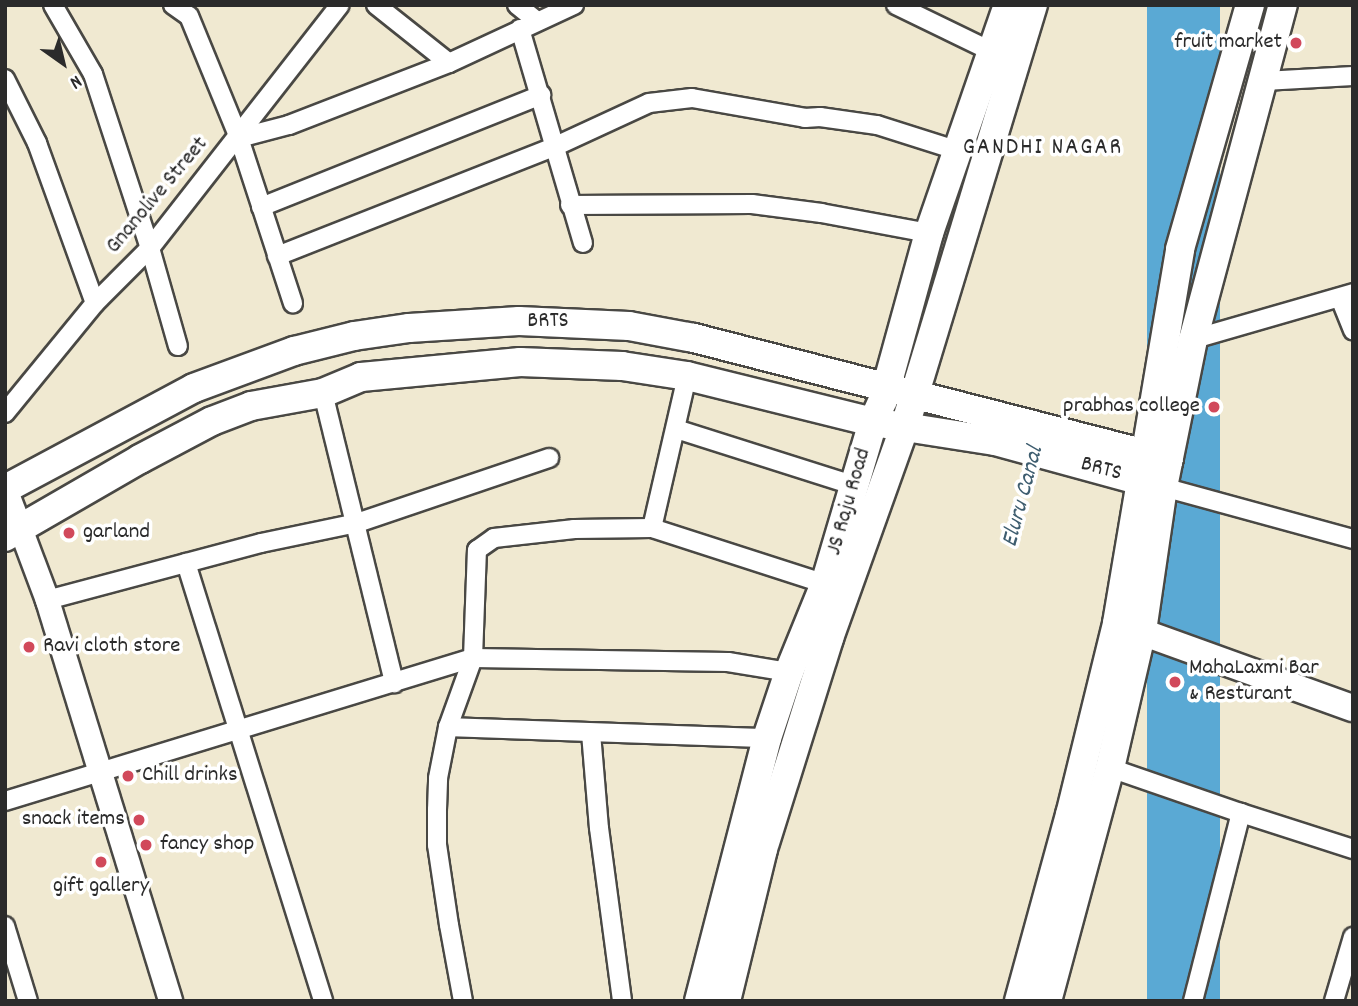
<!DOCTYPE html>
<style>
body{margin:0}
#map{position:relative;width:1358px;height:1006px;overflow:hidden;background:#f0e9d1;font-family:Dekko,sans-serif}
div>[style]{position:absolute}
.water>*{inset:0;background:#5aa9d4;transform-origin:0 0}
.roads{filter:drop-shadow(2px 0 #494844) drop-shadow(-2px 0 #494844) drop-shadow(0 2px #494844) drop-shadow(0 -2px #494844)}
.minor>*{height:18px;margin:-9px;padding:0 9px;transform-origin:9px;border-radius:9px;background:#fff}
.tertiary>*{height:23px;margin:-11.5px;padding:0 11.5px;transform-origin:11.5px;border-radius:11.5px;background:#fff}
.secondary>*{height:26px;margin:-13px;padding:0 13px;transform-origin:13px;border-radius:13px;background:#fff}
.primary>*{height:28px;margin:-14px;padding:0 14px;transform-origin:14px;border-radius:14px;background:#fff}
.dots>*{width:19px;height:19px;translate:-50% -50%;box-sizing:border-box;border:4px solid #fff;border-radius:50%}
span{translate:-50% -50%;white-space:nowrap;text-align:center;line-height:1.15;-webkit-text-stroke:7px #fff;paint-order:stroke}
.poi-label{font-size:23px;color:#2b2b2b}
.right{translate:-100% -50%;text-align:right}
.left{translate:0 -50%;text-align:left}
.street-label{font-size:23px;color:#2b2b2b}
.neighbourhood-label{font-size:24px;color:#2b2b2b;letter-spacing:2px}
.water-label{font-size:24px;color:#3e5d6f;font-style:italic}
.frame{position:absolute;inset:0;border:7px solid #2b2b2b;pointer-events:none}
.north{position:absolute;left:28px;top:28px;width:70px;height:70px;-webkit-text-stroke:5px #fff;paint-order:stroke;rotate:146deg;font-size:19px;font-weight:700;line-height:28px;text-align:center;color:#2b2b2b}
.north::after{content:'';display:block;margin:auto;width:24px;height:32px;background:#2b2b2b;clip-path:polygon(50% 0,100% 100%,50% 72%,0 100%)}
</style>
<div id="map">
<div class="water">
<i style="left:1147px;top:5px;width:73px;height:1034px"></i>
</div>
<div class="roads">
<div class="minor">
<i style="left:53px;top:5px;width:80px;rotate:59.9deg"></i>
<i style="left:93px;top:74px;width:183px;rotate:71.9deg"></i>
<i style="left:150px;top:248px;width:102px;rotate:74.1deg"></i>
<i style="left:173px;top:5px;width:19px;rotate:35deg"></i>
<i style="left:189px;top:16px;width:132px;rotate:67.7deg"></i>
<i style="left:239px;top:138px;width:174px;rotate:71.9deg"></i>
<i style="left:376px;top:5px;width:93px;rotate:38.5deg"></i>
<i style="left:517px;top:5px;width:26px;rotate:39deg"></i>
<i style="left:896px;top:5px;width:108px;rotate:25.9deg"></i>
<i style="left:520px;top:29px;width:223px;rotate:73.6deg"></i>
<i style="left:5px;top:79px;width:72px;rotate:63.4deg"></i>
<i style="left:37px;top:143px;width:170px;rotate:70.1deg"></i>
<i style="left:1264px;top:81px;width:89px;rotate:-3.2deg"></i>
<i style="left:239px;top:138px;width:52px;rotate:-14.6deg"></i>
<i style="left:289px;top:125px;width:172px;rotate:-21.2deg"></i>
<i style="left:449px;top:63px;width:138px;rotate:-24.9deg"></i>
<i style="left:570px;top:205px;width:182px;rotate:-0.3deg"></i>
<i style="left:752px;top:204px;width:70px;rotate:7.4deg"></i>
<i style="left:821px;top:213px;width:110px;rotate:10.5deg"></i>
<i style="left:261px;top:207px;width:302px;rotate:-21.8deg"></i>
<i style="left:277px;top:256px;width:300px;rotate:-21.5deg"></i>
<i style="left:556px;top:146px;width:102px;rotate:-24.8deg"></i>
<i style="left:649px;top:103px;width:43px;rotate:-6.6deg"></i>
<i style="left:692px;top:98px;width:115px;rotate:10deg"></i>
<i style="left:805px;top:118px;width:15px;rotate:-4deg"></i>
<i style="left:820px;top:117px;width:58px;rotate:8deg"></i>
<i style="left:877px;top:125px;width:86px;rotate:17.6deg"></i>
<i style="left:1340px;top:298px;width:35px;rotate:68deg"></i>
<i style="left:1187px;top:341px;width:173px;rotate:-16.1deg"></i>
<i style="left:323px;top:393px;width:299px;rotate:76.2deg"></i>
<i style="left:5px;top:413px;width:142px;rotate:-50.7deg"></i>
<i style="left:95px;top:303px;width:78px;rotate:-45deg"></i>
<i style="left:150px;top:248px;width:308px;rotate:-52deg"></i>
<i style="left:676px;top:429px;width:189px;rotate:17.6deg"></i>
<i style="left:1163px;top:487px;width:197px;rotate:15.3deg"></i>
<i style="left:652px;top:528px;width:156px;rotate:-77deg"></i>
<i style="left:186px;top:563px;width:459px;rotate:72.6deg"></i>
<i style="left:47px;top:600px;width:221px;rotate:-14.9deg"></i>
<i style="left:261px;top:543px;width:98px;rotate:-11.8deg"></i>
<i style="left:357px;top:523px;width:203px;rotate:-18.7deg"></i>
<i style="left:448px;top:727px;width:319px;rotate:2deg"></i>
<i style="left:591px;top:733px;width:95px;rotate:85.2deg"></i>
<i style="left:599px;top:828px;width:175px;rotate:82.4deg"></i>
<i style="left:1110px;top:768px;width:139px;rotate:19deg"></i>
<i style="left:5px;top:801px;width:489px;rotate:-17deg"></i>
<i style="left:473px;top:658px;width:255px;rotate:0.9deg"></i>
<i style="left:728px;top:662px;width:62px;rotate:9.3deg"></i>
<i style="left:5px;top:926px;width:78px;rotate:73deg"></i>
<i style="left:463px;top:1001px;width:77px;rotate:-100.4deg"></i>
<i style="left:449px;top:925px;width:81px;rotate:-98.5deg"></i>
<i style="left:437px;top:845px;width:35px;rotate:-90deg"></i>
<i style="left:437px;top:810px;width:32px;rotate:-88deg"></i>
<i style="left:438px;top:778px;width:52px;rotate:-78.9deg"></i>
<i style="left:448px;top:727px;width:73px;rotate:-70.1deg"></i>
<i style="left:473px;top:658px;width:108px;rotate:-87.9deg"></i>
<i style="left:477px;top:550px;width:21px;rotate:-35deg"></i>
<i style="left:494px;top:538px;width:81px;rotate:-6.4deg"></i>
<i style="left:574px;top:529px;width:78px;rotate:-0.7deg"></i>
<i style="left:652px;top:528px;width:182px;rotate:17.9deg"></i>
<i style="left:1193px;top:1001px;width:194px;rotate:-75.7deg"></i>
<i style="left:1241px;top:813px;width:118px;rotate:17.8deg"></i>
<i style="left:1334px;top:1001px;width:67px;rotate:-73.5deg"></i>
</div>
<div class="tertiary">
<i style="left:5px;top:488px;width:120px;rotate:69.4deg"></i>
<i style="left:47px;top:600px;width:419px;rotate:72.9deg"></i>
</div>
<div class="secondary">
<i style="left:1122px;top:625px;width:245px;rotate:19.8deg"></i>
</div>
<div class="primary">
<i style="left:5px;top:489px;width:214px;rotate:-28.1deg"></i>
<i style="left:194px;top:388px;width:107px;rotate:-20.3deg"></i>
<i style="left:294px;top:351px;width:62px;rotate:-14deg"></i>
<i style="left:354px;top:336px;width:56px;rotate:-8.3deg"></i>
<i style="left:409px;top:328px;width:110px;rotate:-3.6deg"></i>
<i style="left:519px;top:321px;width:110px;rotate:2.6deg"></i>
<i style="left:629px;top:326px;width:66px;rotate:10.5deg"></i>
<i style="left:694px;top:338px;width:490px;rotate:14.4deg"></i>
<i style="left:5px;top:537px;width:156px;rotate:-30deg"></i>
<i style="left:140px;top:459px;width:81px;rotate:-27.8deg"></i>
<i style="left:212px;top:421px;width:42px;rotate:-21deg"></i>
<i style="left:251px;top:406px;width:73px;rotate:-10.2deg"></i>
<i style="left:323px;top:393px;width:41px;rotate:-22.8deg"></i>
<i style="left:361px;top:377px;width:160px;rotate:-5.4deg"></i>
<i style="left:520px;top:362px;width:102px;rotate:2.2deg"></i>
<i style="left:622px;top:366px;width:66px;rotate:8.7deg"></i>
<i style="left:687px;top:376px;width:192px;rotate:13.9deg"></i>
<i style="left:873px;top:422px;width:123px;rotate:8.9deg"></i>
<i style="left:995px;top:441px;width:174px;rotate:15.3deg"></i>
<i style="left:699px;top:1001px;width:272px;rotate:-75.5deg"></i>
<i style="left:767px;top:738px;width:70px;rotate:-71.6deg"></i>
<i style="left:789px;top:672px;width:95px;rotate:-67.8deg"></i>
<i style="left:825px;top:584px;width:169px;rotate:-73.5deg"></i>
<i style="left:873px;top:422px;width:24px;rotate:-66deg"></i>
<i style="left:883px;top:400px;width:173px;rotate:-74.6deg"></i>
<i style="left:929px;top:233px;width:241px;rotate:-70.9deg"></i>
<i style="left:726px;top:1001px;width:156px;rotate:-76.3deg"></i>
<i style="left:763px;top:849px;width:221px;rotate:-72.6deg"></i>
<i style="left:829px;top:638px;width:225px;rotate:-70.3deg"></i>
<i style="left:905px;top:426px;width:440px;rotate:-73.1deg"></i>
<i style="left:1019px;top:1001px;width:193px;rotate:-74.7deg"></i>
<i style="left:1070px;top:815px;width:198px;rotate:-76.2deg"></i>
<i style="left:1117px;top:623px;width:379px;rotate:-80.4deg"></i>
<i style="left:1180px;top:249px;width:254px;rotate:-74deg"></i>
<i style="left:1047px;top:1001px;width:241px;rotate:-74.9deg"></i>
<i style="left:1110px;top:768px;width:141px;rotate:-76.9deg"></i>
<i style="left:1142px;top:631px;width:146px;rotate:-81.7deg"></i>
<i style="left:1163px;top:487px;width:150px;rotate:-78.5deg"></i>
<i style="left:1193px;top:340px;width:347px;rotate:-75deg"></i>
</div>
</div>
<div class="dots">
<i style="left:1296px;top:43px;background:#d1495b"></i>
<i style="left:1214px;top:407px;background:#d1495b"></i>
<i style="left:69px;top:533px;background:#d1495b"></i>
<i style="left:29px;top:647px;background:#d1495b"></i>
<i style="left:1175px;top:682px;background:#d1495b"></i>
<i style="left:128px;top:776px;background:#d1495b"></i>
<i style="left:139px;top:820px;background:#d1495b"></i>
<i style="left:146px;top:845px;background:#d1495b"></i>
<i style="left:101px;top:862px;background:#d1495b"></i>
</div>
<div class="poi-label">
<span class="right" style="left:1282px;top:43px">fruit market</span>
<span class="right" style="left:1200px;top:407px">prabhas college</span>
<span class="left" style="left:83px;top:533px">garland</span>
<span class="left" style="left:43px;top:647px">Ravi cloth store</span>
<span class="left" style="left:1189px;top:682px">MahaLaxmi Bar<br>&amp; Resturant</span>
<span class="left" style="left:142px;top:776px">Chill drinks</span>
<span class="right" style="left:125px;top:820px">snack items</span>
<span class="left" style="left:160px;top:845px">fancy shop</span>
<span style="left:101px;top:887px">gift gallery</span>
</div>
<div class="street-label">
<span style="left:158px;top:196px;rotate:-50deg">Gnanolive Street</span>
<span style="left:548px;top:322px">BRTS</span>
<span style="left:1101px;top:470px;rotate:15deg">BRTS</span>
<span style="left:850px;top:502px;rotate:-74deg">JS Raju Road</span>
</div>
<div class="neighbourhood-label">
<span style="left:1043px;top:149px">GANDHI NAGAR</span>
</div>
<div class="water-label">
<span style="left:1024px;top:497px;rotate:-75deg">Eluru Canal</span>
</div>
<div class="frame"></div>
<div class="north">N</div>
</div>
